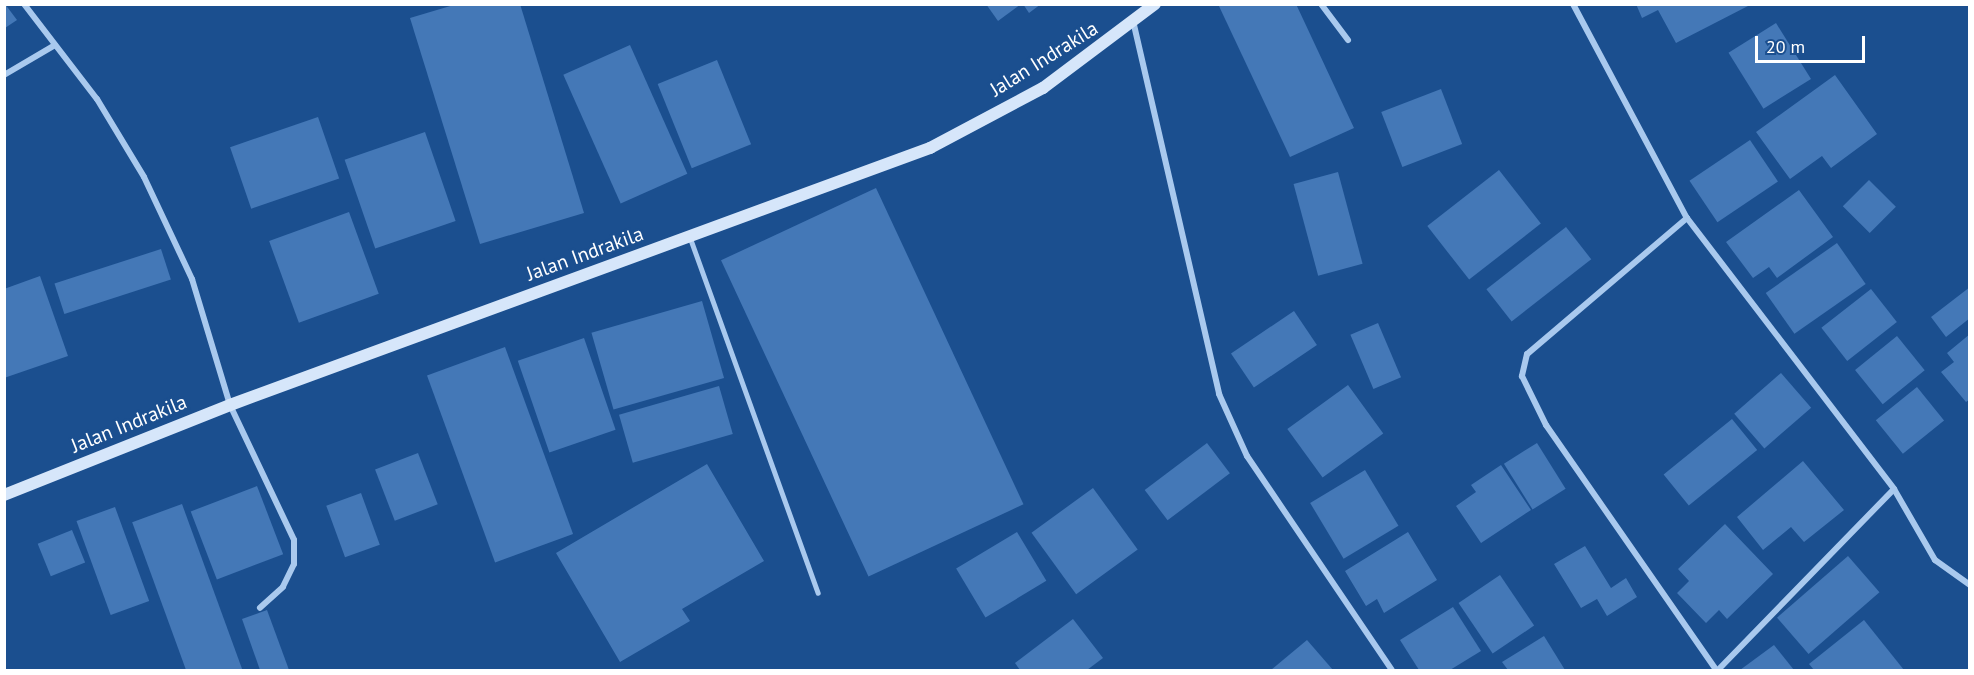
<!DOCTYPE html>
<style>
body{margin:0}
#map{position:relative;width:1974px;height:675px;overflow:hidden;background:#1b4f8f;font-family:"PT Sans",sans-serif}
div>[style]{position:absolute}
.building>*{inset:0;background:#4478b7;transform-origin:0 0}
.lane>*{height:4.5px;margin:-2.25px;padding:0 2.25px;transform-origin:2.25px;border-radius:2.25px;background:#a9c9ee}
.street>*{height:6px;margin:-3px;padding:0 3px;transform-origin:3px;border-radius:3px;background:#a9c9ee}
.secondary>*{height:12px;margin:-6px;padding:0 6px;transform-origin:6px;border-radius:6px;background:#d6e6fa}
span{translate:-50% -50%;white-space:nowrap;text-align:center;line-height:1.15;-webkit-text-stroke:5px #1b4f8f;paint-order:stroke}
.street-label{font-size:20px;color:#fff}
.frame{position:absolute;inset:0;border:6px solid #fff;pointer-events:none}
.scale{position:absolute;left:1755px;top:36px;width:110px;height:27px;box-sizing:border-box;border:3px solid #fff;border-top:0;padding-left:8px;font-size:18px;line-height:21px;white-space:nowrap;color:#fff;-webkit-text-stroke:4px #1b4f8f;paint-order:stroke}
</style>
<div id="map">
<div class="building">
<i style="clip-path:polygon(5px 4px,17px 20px,5px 28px)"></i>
<i style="clip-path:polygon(457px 4px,520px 4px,584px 213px,480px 244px,410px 18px)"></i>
<i style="clip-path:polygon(986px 4px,1021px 4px,998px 21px)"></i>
<i style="clip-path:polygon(1023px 4px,1041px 4px,1029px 13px)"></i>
<i style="clip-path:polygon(1218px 4px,1296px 4px,1354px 128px,1290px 157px)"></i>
<i style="clip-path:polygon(1636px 4px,1747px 4px,1748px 6px,1676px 43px,1658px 10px,1642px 18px)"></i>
<i style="left:1776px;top:23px;width:66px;height:56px;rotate:58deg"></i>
<i style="left:630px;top:45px;width:141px;height:73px;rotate:66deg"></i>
<i style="left:717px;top:60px;width:91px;height:64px;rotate:68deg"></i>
<i style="clip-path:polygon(1835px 75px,1877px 134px,1831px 168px,1822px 156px,1790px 179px,1756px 132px)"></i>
<i style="left:1441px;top:89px;width:59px;height:64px;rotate:69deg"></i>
<i style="left:318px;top:117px;width:65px;height:93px;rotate:71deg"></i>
<i style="left:425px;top:132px;width:94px;height:85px;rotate:71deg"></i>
<i style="left:1750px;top:140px;width:50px;height:73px;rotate:56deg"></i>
<i style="left:1499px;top:170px;width:68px;height:91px;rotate:52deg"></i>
<i style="left:1338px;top:172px;width:95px;height:46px;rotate:75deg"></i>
<i style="left:1869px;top:180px;width:38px;height:37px;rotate:45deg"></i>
<i style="left:876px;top:188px;width:349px;height:171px;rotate:65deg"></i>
<i style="clip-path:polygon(1799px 190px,1833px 237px,1777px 278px,1769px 267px,1753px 278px,1726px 242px)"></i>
<i style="left:349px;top:212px;width:87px;height:85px;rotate:70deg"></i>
<i style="left:1566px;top:227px;width:41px;height:101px;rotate:52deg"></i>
<i style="left:1837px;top:243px;width:50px;height:87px;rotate:55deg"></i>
<i style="left:161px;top:249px;width:32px;height:112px;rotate:72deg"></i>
<i style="clip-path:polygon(40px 276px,68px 356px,4px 378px,4px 289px)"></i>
<i style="clip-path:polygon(1970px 287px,1970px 318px,1946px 337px,1931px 317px)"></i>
<i style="left:1871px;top:289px;width:42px;height:63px;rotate:52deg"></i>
<i style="left:702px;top:301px;width:80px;height:115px;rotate:74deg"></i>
<i style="left:1294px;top:311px;width:41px;height:76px;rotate:56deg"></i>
<i style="left:1378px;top:323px;width:59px;height:30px;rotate:67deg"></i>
<i style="clip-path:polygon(1970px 334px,1970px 399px,1966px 402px,1941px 372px,1954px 362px,1947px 353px)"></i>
<i style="left:1897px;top:336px;width:44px;height:54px;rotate:51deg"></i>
<i style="left:584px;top:338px;width:97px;height:70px;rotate:71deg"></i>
<i style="left:505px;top:347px;width:199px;height:83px;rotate:70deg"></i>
<i style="left:1781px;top:373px;width:46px;height:62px;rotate:49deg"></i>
<i style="left:1348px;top:385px;width:60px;height:75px;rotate:54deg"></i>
<i style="left:719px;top:386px;width:50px;height:104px;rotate:74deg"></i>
<i style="left:1917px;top:387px;width:43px;height:53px;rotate:51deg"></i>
<i style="left:1732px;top:419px;width:40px;height:88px;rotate:51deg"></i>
<i style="left:1207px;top:443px;width:38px;height:78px;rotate:53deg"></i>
<i style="left:1537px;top:443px;width:54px;height:39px;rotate:58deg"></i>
<i style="left:418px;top:453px;width:55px;height:46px;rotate:69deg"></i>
<i style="clip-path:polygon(1803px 461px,1844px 510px,1804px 542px,1791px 527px,1763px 550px,1737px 517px)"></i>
<i style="clip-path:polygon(707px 464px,764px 561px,682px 609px,690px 621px,620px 662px,556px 553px)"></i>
<i style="clip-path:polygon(1501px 465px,1531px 510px,1481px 543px,1456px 506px,1476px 492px,1471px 485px)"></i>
<i style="left:1365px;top:470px;width:65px;height:64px;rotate:59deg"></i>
<i style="left:257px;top:486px;width:73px;height:71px;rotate:69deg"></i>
<i style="left:1093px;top:488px;width:76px;height:76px;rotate:54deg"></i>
<i style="left:361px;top:493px;width:55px;height:37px;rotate:70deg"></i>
<i style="left:182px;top:504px;width:177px;height:53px;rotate:70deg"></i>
<i style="left:115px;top:507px;width:100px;height:41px;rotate:70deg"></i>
<i style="clip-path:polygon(1725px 524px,1773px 574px,1727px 619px,1719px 610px,1706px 623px,1677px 593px,1689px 581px,1678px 569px)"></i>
<i style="left:72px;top:530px;width:35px;height:37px;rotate:68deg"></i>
<i style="left:1017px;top:532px;width:57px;height:71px;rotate:59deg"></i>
<i style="clip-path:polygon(1408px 532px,1437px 580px,1384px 613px,1377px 599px,1366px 606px,1345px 571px)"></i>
<i style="clip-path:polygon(1585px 546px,1611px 588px,1626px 578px,1637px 597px,1607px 616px,1597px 599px,1581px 608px,1554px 564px)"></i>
<i style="left:1848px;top:556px;width:48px;height:94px;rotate:49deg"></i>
<i style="left:1500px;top:575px;width:61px;height:50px;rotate:56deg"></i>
<i style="clip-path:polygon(1453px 607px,1481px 651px,1450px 670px,1419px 670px,1400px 640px)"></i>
<i style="clip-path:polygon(267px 610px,289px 670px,260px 670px,242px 619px)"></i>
<i style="clip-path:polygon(1073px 619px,1103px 658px,1087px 670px,1020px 670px,1015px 663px)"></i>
<i style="clip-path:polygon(1864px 620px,1904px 670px,1814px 670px,1809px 664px)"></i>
<i style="clip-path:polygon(1544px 636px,1565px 670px,1508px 670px,1502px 662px)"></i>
<i style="clip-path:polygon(1307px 640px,1333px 670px,1271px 670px)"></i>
<i style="clip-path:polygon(1774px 645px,1794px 670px,1740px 670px)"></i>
</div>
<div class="lane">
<i style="left:690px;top:237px;width:378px;rotate:70.2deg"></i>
</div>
<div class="street">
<i style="left:24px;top:4px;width:120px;rotate:52.5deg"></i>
<i style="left:97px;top:99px;width:91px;rotate:58.9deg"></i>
<i style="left:144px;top:177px;width:113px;rotate:64.8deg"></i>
<i style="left:192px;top:279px;width:132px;rotate:73.2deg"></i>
<i style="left:230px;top:405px;width:149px;rotate:64.6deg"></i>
<i style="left:294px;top:540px;width:24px;rotate:90deg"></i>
<i style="left:294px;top:564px;width:25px;rotate:116deg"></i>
<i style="left:283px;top:587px;width:31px;rotate:138deg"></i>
<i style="left:1321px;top:4px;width:45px;rotate:53.1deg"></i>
<i style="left:1573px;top:4px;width:242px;rotate:62deg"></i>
<i style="left:1687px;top:218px;width:341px;rotate:52.6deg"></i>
<i style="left:1894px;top:489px;width:82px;rotate:60deg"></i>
<i style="left:1935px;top:560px;width:43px;rotate:35.5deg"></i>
<i style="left:1134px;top:25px;width:379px;rotate:77deg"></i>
<i style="left:1219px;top:394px;width:68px;rotate:65.7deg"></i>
<i style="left:1247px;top:456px;width:258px;rotate:55.9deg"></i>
<i style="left:4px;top:75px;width:59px;rotate:-30.5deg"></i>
<i style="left:1687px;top:218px;width:210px;rotate:139.6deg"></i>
<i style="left:1527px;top:354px;width:23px;rotate:103deg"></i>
<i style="left:1522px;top:376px;width:55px;rotate:63.9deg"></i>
<i style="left:1546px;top:425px;width:298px;rotate:55.2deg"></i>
<i style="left:1718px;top:670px;width:252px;rotate:-45.8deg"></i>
</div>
<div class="secondary">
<i style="left:4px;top:495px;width:243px;rotate:-21.7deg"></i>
<i style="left:230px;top:405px;width:746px;rotate:-20.16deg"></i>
<i style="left:930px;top:148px;width:128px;rotate:-28deg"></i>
<i style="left:1043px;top:88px;width:140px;rotate:-36.9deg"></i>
</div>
<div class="street-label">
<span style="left:1044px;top:59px;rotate:-32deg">Jalan Indrakila</span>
<span style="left:585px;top:254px;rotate:-20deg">Jalan Indrakila</span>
<span style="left:129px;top:424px;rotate:-22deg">Jalan Indrakila</span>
</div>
<div class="frame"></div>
<div class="scale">20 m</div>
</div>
